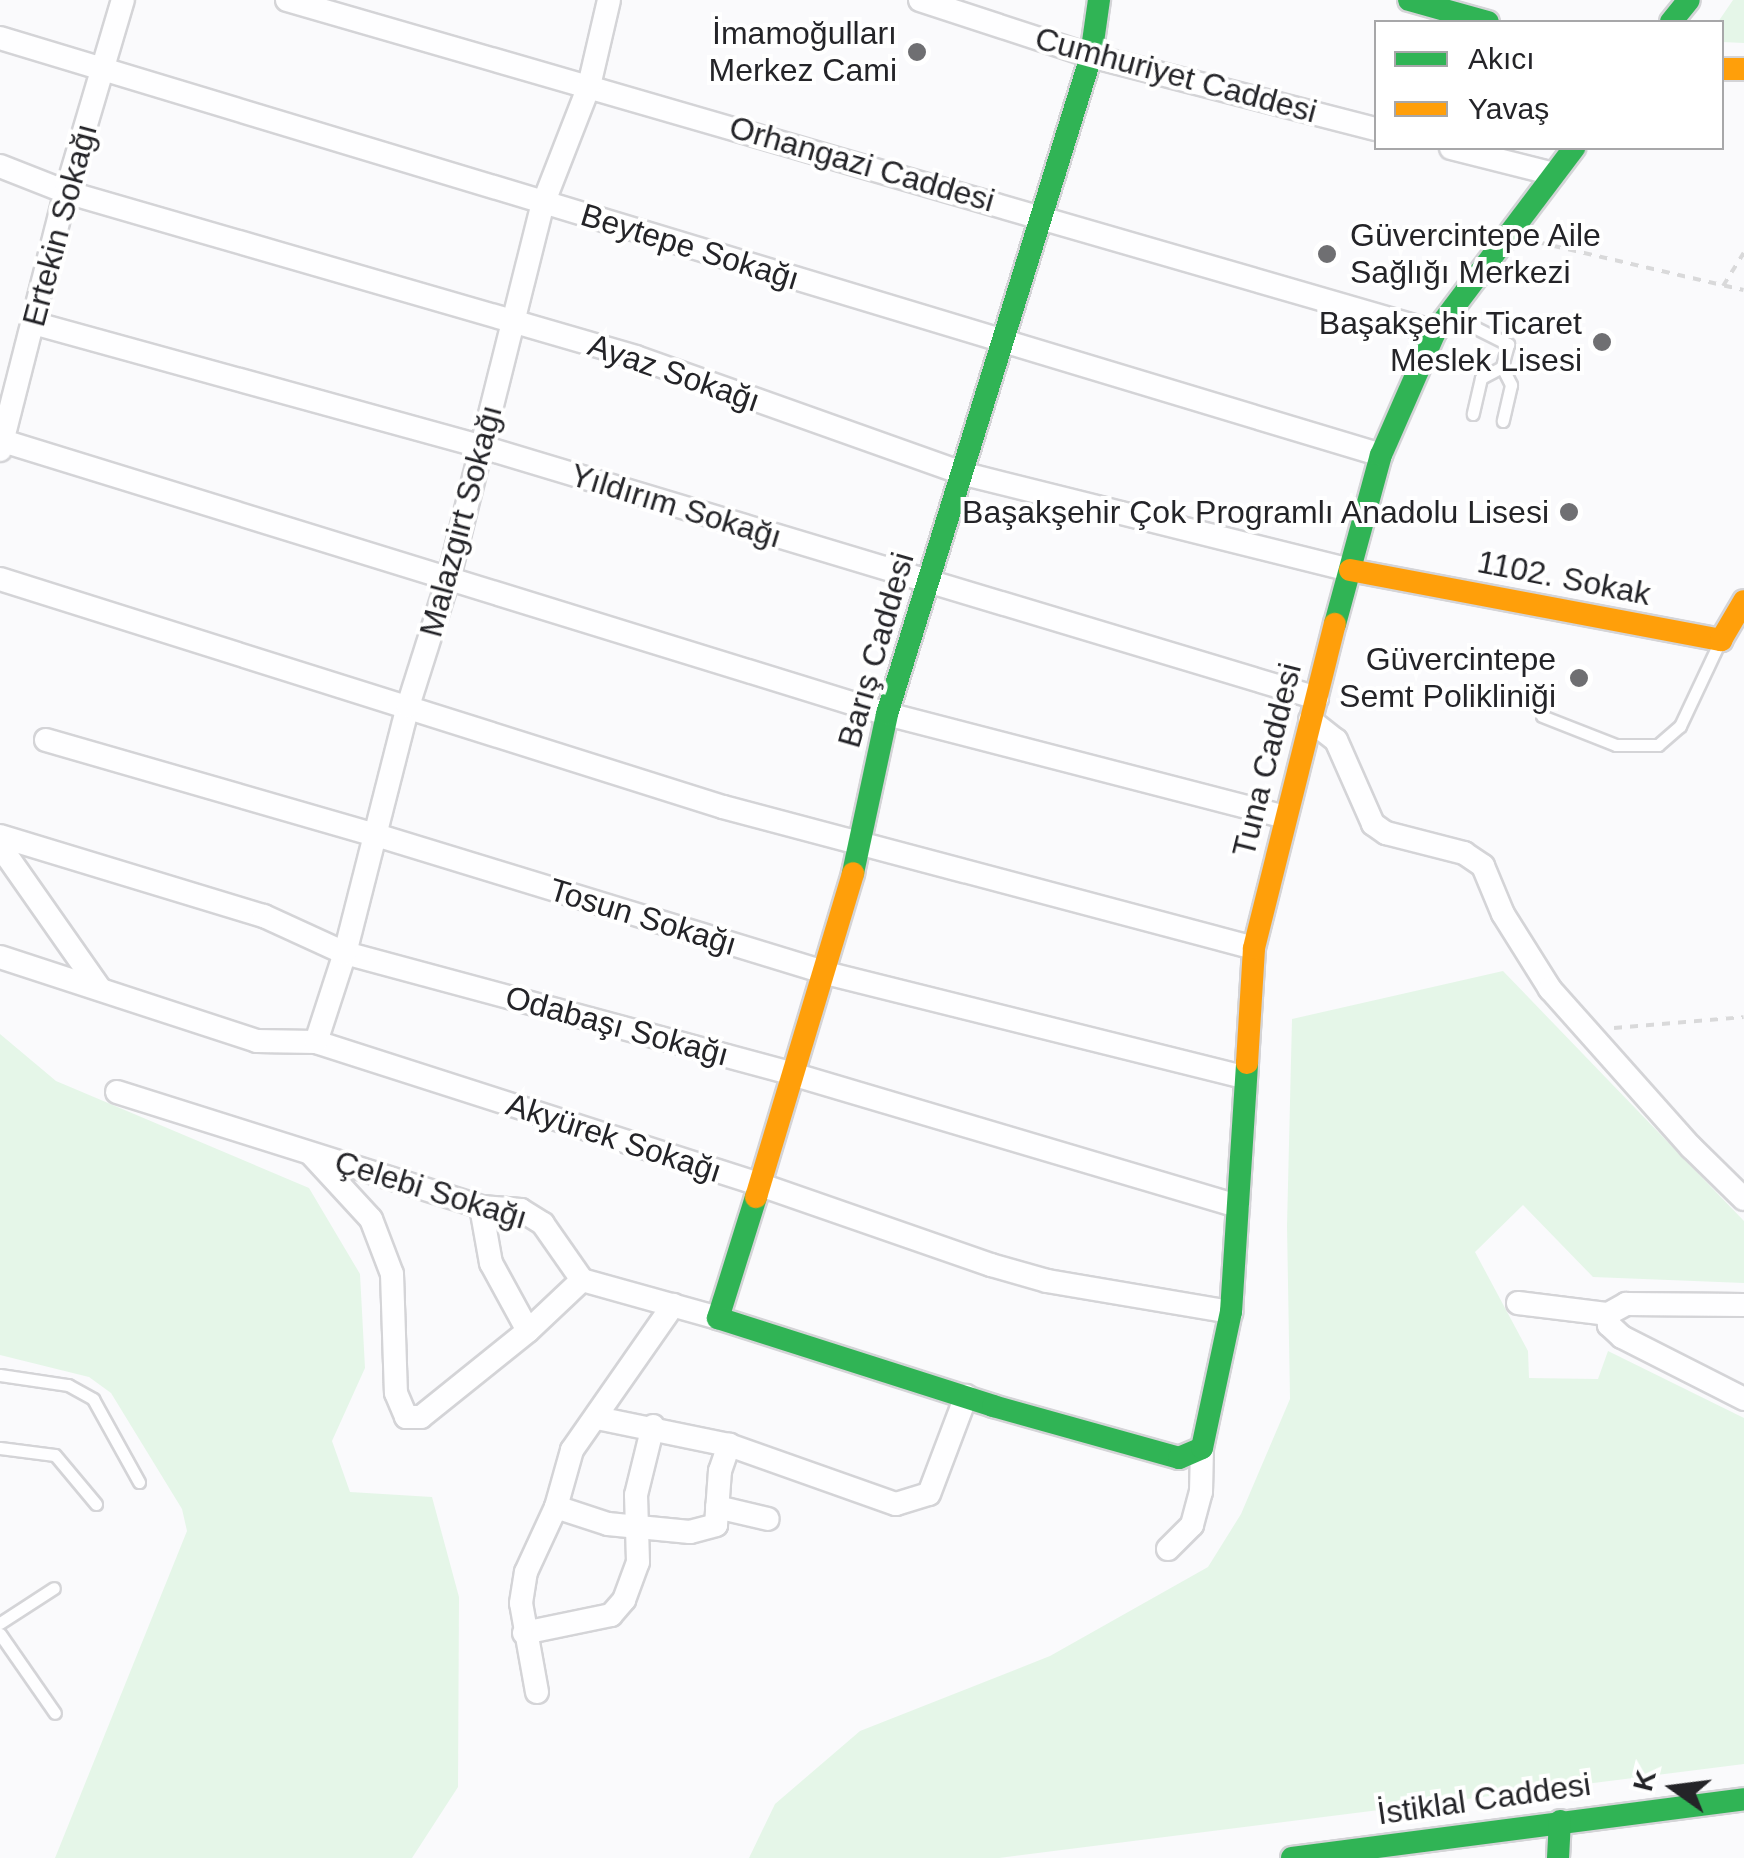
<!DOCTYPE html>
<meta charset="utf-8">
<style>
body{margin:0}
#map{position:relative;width:1744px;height:1858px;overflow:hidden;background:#fafafc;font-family:Arial,sans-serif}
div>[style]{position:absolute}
.green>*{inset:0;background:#e5f6e8}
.path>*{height:4px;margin-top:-2px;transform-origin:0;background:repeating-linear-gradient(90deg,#d9d9da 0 8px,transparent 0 16px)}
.roads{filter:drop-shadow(2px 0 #d4d4d7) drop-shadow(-2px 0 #d4d4d7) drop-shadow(0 2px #d4d4d7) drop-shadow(0 -2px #d4d4d7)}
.lane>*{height:11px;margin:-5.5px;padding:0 5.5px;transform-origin:5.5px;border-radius:5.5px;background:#fefeff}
.street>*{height:22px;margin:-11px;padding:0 11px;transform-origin:11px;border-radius:11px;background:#fefeff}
.fast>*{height:22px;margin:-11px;padding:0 11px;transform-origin:11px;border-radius:11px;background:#30b455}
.slow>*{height:22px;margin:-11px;padding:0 11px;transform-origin:11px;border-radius:11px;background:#ff9f0a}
.dots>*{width:28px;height:28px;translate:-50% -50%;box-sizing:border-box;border:5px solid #fff;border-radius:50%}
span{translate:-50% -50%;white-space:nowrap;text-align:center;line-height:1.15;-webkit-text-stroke:8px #fff;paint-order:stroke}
.poi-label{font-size:32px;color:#242428}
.right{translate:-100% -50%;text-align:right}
.left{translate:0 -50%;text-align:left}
.street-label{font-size:32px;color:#242428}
.legend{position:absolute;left:1374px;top:20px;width:350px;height:130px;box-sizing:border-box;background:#fff;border:2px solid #a7a7a9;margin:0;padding:12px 18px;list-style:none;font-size:30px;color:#242428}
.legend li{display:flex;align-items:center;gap:20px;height:50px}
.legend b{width:50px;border:2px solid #a7a7a9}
.north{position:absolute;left:1624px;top:1738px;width:100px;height:100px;-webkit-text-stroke:8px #fff;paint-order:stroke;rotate:284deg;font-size:28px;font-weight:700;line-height:40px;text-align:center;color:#242428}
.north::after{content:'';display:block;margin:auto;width:35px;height:45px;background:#242428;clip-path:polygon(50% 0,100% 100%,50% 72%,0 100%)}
</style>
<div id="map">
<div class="green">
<i style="clip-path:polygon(1733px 0,1744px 0,1744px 43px,1722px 42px,1722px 22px,1718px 22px)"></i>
<i style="clip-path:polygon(1503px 971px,1744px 1221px,1744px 1283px,1593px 1277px,1523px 1205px,1475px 1252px,1528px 1351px,1529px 1378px,1598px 1379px,1608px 1351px,1744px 1418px,1744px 1764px,999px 1858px,749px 1858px,775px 1804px,860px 1731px,1050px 1656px,1208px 1567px,1241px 1514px,1290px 1399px,1287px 1226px,1292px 1019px)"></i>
<i style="clip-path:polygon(0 1034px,56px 1081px,309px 1188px,360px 1274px,365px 1368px,332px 1441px,350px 1492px,432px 1497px,459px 1597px,458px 1787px,412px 1858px,55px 1858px,187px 1531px,182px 1509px,111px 1393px,89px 1377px,0 1355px)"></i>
</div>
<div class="path">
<i style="left:1537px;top:242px;width:212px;rotate:13.1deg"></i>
<i style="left:1723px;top:286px;width:39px;rotate:-58deg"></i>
<i style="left:1614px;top:1028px;width:130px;rotate:-4.8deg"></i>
</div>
<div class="roads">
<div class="lane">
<i style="left:1452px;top:316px;width:63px;rotate:26.6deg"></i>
<i style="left:1508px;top:344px;width:24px;rotate:105deg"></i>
<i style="left:1502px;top:367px;width:24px;rotate:152deg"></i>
<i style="left:1481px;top:378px;width:37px;rotate:103deg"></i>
<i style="left:1502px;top:367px;width:20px;rotate:63deg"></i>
<i style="left:1511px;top:385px;width:37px;rotate:103deg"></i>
<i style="left:1542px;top:716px;width:79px;rotate:21.4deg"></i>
<i style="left:1616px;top:745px;width:42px"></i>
<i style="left:1658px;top:745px;width:29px;rotate:-41deg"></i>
<i style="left:1680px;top:726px;width:94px;rotate:-64.8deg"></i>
<i style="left:0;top:1375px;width:69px;rotate:8.4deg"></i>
<i style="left:68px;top:1385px;width:29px;rotate:29deg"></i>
<i style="left:93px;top:1399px;width:95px;rotate:61deg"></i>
<i style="left:0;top:1448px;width:55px;rotate:7.3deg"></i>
<i style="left:55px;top:1455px;width:64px;rotate:50.1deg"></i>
<i style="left:0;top:1623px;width:64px;rotate:-32.9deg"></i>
<i style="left:0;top:1634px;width:96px;rotate:55.2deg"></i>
</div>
<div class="street">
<i style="left:287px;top:0;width:1195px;rotate:16.13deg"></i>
<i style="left:920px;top:0;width:180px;rotate:18.1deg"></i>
<i style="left:1091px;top:56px;width:294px;rotate:14.4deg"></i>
<i style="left:0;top:38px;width:1443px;rotate:16.8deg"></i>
<i style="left:1451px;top:148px;width:106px;rotate:14.2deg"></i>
<i style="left:0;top:166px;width:71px;rotate:21.5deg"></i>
<i style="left:66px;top:192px;width:593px;rotate:16.14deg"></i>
<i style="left:636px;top:357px;width:345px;rotate:19.6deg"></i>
<i style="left:961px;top:473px;width:401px;rotate:14deg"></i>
<i style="left:33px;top:323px;width:466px;rotate:15.4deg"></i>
<i style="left:482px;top:447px;width:872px;rotate:16.73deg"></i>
<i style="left:3px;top:441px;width:925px;rotate:17.16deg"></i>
<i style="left:887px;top:714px;width:410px;rotate:14.5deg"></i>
<i style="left:0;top:450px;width:266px;rotate:-75.7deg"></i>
<i style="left:66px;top:192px;width:200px;rotate:-73.5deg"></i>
<i style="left:0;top:579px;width:758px;rotate:17.5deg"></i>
<i style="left:723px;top:807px;width:549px;rotate:14.87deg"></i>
<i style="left:1310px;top:720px;width:33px;rotate:38deg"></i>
<i style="left:1336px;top:740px;width:92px;rotate:66.2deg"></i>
<i style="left:1373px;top:824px;width:16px;rotate:35deg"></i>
<i style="left:1386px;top:833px;width:81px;rotate:14.4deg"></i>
<i style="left:1464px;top:853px;width:23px;rotate:34deg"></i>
<i style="left:1483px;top:866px;width:52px;rotate:67.4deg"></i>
<i style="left:1503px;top:914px;width:89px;rotate:57.9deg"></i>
<i style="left:1550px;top:989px;width:212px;rotate:48.3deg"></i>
<i style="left:1691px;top:1147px;width:74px;rotate:44.5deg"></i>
<i style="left:46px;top:740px;width:343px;rotate:16.1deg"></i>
<i style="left:376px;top:835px;width:471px;rotate:17deg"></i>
<i style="left:826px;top:973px;width:430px;rotate:14deg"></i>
<i style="left:0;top:836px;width:276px;rotate:16.9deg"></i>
<i style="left:264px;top:916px;width:89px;rotate:24.6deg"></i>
<i style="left:345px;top:953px;width:463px;rotate:15.1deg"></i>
<i style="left:792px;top:1074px;width:465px;rotate:16.5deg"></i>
<i style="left:0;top:846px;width:174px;rotate:55deg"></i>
<i style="left:0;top:957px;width:270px;rotate:18.1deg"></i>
<i style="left:257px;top:1041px;width:59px;rotate:1deg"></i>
<i style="left:316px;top:1042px;width:464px;rotate:17.8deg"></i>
<i style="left:758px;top:1184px;width:247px;rotate:19.2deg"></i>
<i style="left:991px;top:1265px;width:58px;rotate:15.9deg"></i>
<i style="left:1047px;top:1281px;width:187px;rotate:9.6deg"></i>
<i style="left:316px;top:1042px;width:94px;rotate:-72deg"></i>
<i style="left:345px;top:953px;width:255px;rotate:-75.7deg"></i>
<i style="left:408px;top:706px;width:135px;rotate:-72.4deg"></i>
<i style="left:449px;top:577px;width:385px;rotate:-75.9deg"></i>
<i style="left:543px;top:204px;width:127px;rotate:-68.7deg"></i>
<i style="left:589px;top:86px;width:88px;rotate:-76.9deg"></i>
<i style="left:117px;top:1092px;width:382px;rotate:17.5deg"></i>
<i style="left:481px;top:1207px;width:40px;rotate:4.3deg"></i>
<i style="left:521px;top:1210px;width:26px;rotate:32deg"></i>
<i style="left:543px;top:1224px;width:68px;rotate:55.1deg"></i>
<i style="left:311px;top:1154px;width:88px;rotate:47.3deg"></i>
<i style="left:371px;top:1219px;width:59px;rotate:69.1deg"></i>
<i style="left:392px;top:1274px;width:119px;rotate:88.1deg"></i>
<i style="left:396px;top:1393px;width:26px;rotate:67deg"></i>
<i style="left:406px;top:1417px;width:15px"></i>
<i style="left:421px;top:1417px;width:137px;rotate:-38.8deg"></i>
<i style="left:528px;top:1331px;width:74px;rotate:-43.4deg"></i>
<i style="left:582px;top:1280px;width:141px;rotate:15.6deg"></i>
<i style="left:481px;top:1207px;width:57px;rotate:79.9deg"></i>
<i style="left:491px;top:1263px;width:77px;rotate:61.4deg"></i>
<i style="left:1518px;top:1303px;width:91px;rotate:7deg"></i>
<i style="left:1608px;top:1314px;width:11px;rotate:85deg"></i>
<i style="left:1609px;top:1325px;width:18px;rotate:43deg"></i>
<i style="left:1622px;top:1337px;width:137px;rotate:26.9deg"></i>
<i style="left:1608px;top:1314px;width:21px;rotate:-29deg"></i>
<i style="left:1626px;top:1304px;width:118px;rotate:0.5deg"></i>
<i style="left:597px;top:1418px;width:135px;rotate:11.6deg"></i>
<i style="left:729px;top:1445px;width:177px;rotate:19.5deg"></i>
<i style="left:896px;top:1504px;width:34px;rotate:-17deg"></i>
<i style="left:929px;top:1494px;width:105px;rotate:-69.3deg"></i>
<i style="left:556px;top:1507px;width:55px;rotate:18.1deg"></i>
<i style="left:608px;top:1524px;width:82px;rotate:5.6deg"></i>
<i style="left:690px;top:1532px;width:27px;rotate:-15deg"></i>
<i style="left:716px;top:1525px;width:54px;rotate:-85.8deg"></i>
<i style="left:720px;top:1471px;width:28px;rotate:-71deg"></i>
<i style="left:717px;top:1507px;width:52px;rotate:13.2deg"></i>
<i style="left:1168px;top:1549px;width:34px;rotate:-45deg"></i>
<i style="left:1192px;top:1525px;width:34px;rotate:-75deg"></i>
<i style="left:1201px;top:1492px;width:44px;rotate:-88.7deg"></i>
<i style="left:524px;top:1633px;width:89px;rotate:-11.7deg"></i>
<i style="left:611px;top:1615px;width:20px;rotate:-49deg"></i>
<i style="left:624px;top:1600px;width:40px;rotate:-69.8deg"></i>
<i style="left:638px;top:1562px;width:67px;rotate:-91.7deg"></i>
<i style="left:636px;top:1495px;width:71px;rotate:-76.2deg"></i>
<i style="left:537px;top:1692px;width:90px;rotate:-100.2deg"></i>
<i style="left:521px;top:1603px;width:31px;rotate:-81deg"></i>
<i style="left:526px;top:1572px;width:72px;rotate:-65.2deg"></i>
<i style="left:556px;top:1507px;width:59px;rotate:-74.3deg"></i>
<i style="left:572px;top:1450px;width:177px;rotate:-55.1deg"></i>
</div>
<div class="fast">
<i style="left:1409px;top:0;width:82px;rotate:15.6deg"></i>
<i style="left:1671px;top:22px;width:28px;rotate:-51deg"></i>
<i style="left:1335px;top:624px;width:175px;rotate:-74.8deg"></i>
<i style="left:1381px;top:455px;width:134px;rotate:-66.3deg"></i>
<i style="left:1435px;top:332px;width:231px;rotate:-52.9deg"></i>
<i style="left:853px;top:873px;width:163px;rotate:-77.9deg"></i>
<i style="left:887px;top:714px;width:689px;rotate:-72.77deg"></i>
<i style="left:1091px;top:56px;width:57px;rotate:-81.9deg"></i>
<i style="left:756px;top:1197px;width:127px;rotate:107.4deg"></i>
<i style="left:718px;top:1318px;width:289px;rotate:17.7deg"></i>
<i style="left:993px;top:1406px;width:193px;rotate:15.6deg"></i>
<i style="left:1179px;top:1458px;width:25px;rotate:-23deg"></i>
<i style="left:1202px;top:1448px;width:139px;rotate:-78deg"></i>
<i style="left:1231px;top:1312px;width:250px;rotate:-86.3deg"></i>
<i style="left:1292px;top:1858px;width:456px;rotate:-7.4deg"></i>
<i style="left:1558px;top:1858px;width:37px;rotate:-87deg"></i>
</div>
<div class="slow">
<i style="left:1722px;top:69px;width:22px"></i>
<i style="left:1350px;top:570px;width:378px;rotate:10.7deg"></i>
<i style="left:1721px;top:640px;width:45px;rotate:-59.5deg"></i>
<i style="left:1247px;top:1063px;width:115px;rotate:-86.5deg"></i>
<i style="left:1254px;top:948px;width:334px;rotate:-76deg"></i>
<i style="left:756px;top:1197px;width:338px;rotate:-73.3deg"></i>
</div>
</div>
<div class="dots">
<i style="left:917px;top:52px;background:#6f6f72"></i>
<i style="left:1327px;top:254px;background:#6f6f72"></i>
<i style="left:1602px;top:342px;background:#6f6f72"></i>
<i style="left:1569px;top:512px;background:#6f6f72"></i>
<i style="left:1579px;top:678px;background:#6f6f72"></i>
</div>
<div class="poi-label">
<span class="right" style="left:897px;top:52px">İmamoğulları<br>Merkez Cami</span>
<span class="left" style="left:1350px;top:254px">Güvercintepe Aile<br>Sağlığı Merkezi</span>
<span class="right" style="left:1582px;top:342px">Başakşehir Ticaret<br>Meslek Lisesi</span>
<span class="right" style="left:1549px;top:512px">Başakşehir Çok Programlı Anadolu Lisesi</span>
<span class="right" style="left:1556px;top:678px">Güvercintepe<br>Semt Polikliniği</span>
</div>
<div class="street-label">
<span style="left:1176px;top:75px;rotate:15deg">Cumhuriyet Caddesi</span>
<span style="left:862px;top:164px;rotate:16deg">Orhangazi Caddesi</span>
<span style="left:60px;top:225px;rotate:-75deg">Ertekin Sokağı</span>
<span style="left:690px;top:247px;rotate:17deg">Beytepe Sokağı</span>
<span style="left:674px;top:373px;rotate:19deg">Ayaz Sokağı</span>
<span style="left:676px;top:506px;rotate:17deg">Yıldırım Sokağı</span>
<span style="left:461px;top:521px;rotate:-75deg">Malazgirt Sokağı</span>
<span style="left:1564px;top:578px;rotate:11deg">1102. Sokak</span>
<span style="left:876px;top:650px;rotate:-74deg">Barış Caddesi</span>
<span style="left:1267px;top:760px;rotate:-76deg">Tuna Caddesi</span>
<span style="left:643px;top:917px;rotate:17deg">Tosun Sokağı</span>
<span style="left:617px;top:1026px;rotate:15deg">Odabaşı Sokağı</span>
<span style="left:614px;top:1138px;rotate:18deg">Akyürek Sokağı</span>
<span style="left:431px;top:1190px;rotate:17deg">Çelebi Sokağı</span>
<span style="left:1484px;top:1799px;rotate:-8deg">İstiklal Caddesi</span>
</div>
<ul class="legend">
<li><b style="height:12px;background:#30b455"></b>Akıcı</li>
<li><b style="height:12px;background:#ff9f0a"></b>Yavaş</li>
</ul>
<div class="north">K</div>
</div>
